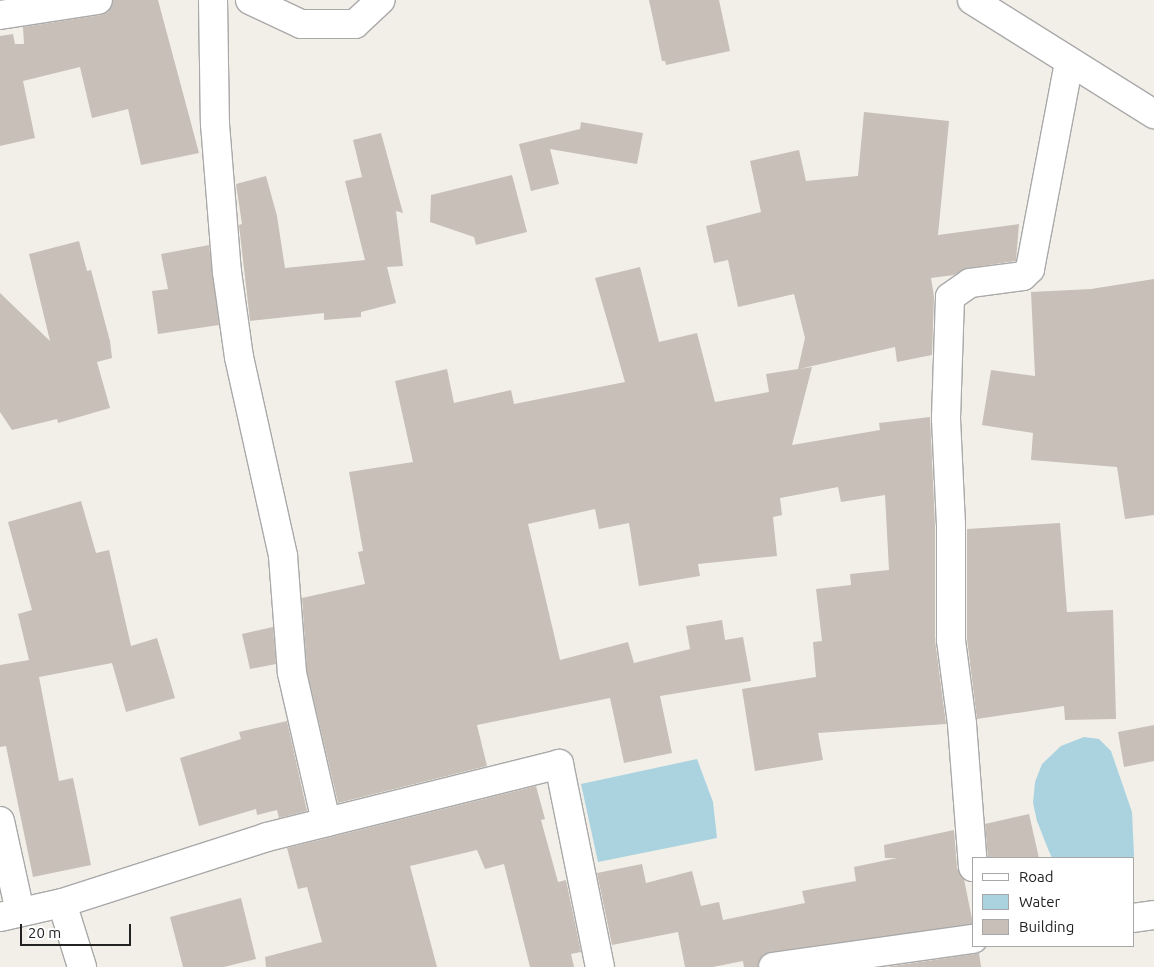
<!DOCTYPE html>
<style>
body{margin:0}
#map{position:relative;width:1154px;height:967px;overflow:hidden;background:#f2efe9;font-family:Ubuntu,sans-serif}
div>[style]{position:absolute}
.water>*{inset:0;background:#aad3df}
.building>*{inset:0;background:#c7bfb8}
.roads{filter:drop-shadow(1px 0 #a9a9a9) drop-shadow(-1px 0 #a9a9a9) drop-shadow(0 1px #a9a9a9) drop-shadow(0 -1px #a9a9a9)}
.minor>*{height:28px;margin:-14px;padding:0 14px;transform-origin:14px;border-radius:14px;background:#fff}
.tertiary>*{height:28px;margin:-14px;padding:0 14px;transform-origin:14px;border-radius:14px;background:#fff}
span{translate:-50% -50%;white-space:nowrap;text-align:center;line-height:1.15;-webkit-text-stroke:4px #fff;paint-order:stroke}
.legend{position:absolute;left:972px;top:857px;width:162px;height:90px;box-sizing:border-box;background:#fff;border:1px solid #a7a7a7;margin:0;padding:6px 9px;list-style:none;font-size:15px;color:#222}
.legend li{display:flex;align-items:center;gap:10px;height:25px}
.legend b{width:25px;border:1px solid #a7a7a7}
.scale{position:absolute;left:20px;top:924px;width:111px;height:22px;box-sizing:border-box;border:2px solid #222;border-top:0;padding-left:6px;font-size:15px;line-height:18px;white-space:nowrap;color:#222;-webkit-text-stroke:4px #fff;paint-order:stroke}
</style>
<div id="map">
<div class="water">
<i style="clip-path:polygon(1084px 737px,1099px 739px,1111px 751px,1132px 812px,1134px 855px,1133px 860px,1052px 858px,1048px 849px,1037px 821px,1033px 803px,1035px 782px,1042px 764px,1061px 746px)"></i>
<i style="clip-path:polygon(697px 759px,713px 802px,717px 838px,598px 862px,581px 784px)"></i>
</div>
<div class="building">
<i style="clip-path:polygon(113px 0,158px 0,199px 153px,141px 165px,128px 109px,92px 118px,80px 67px,23px 81px,35px 138px,0 146px,0 36px,13px 34px,15px 44px,24px 44px,23px 27px,101px 15px,108px 12px)"></i>
<i style="clip-path:polygon(649px 0,719px 0,730px 51px,666px 65px,665px 61px,662px 61px)"></i>
<i style="clip-path:polygon(864px 112px,949px 121px,938px 235px,1019px 224px,1016px 261px,968px 268px,954px 275px,931px 278px,934px 297px,932px 355px,897px 362px,895px 347px,799px 369px,812px 367px,792px 445px,880px 430px,879px 423px,930px 417px,935px 525px,935px 640px,946px 724px,818px 733px,823px 760px,755px 771px,742px 689px,816px 677px,813px 642px,822px 641px,816px 589px,851px 585px,850px 574px,889px 570px,885px 495px,841px 502px,838px 487px,780px 498px,782px 515px,773px 517px,777px 556px,698px 564px,700px 576px,639px 586px,629px 523px,599px 529px,595px 509px,528px 524px,560px 660px,628px 642px,634px 663px,690px 649px,686px 626px,722px 620px,725px 640px,743px 637px,751px 681px,660px 696px,672px 753px,624px 763px,610px 698px,477px 725px,487px 766px,338px 803px,307px 671px,302px 598px,365px 584px,358px 552px,363px 551px,349px 472px,413px 462px,395px 381px,447px 369px,454px 403px,511px 390px,514px 404px,625px 382px,595px 278px,640px 267px,659px 342px,697px 333px,715px 402px,769px 392px,766px 374px,798px 369px,805px 338px,794px 294px,738px 307px,728px 260px,714px 263px,706px 226px,761px 212px,750px 161px,799px 150px,806px 181px,858px 176px)"></i>
<i style="clip-path:polygon(581px 122px,643px 133px,637px 164px,550px 149px,559px 184px,531px 191px,519px 144px,580px 129px)"></i>
<i style="clip-path:polygon(381px 133px,403px 213px,396px 211px,403px 266px,387px 267px,396px 303px,361px 312px,361px 317px,324px 320px,324px 313px,250px 321px,239px 225px,242px 224px,236px 184px,266px 176px,277px 216px,285px 268px,365px 260px,345px 181px,362px 177px,353px 140px)"></i>
<i style="clip-path:polygon(512px 175px,527px 232px,476px 245px,474px 237px,430px 222px,431px 195px)"></i>
<i style="clip-path:polygon(79px 241px,87px 271px,91px 270px,110px 341px,112px 358px,97px 362px,110px 408px,58px 423px,57px 419px,12px 430px,0 412px,0 293px,50px 341px,29px 254px)"></i>
<i style="clip-path:polygon(209px 245px,219px 325px,158px 334px,152px 291px,168px 289px,161px 254px)"></i>
<i style="clip-path:polygon(1154px 279px,1154px 515px,1125px 519px,1117px 467px,1031px 460px,1033px 433px,982px 425px,991px 370px,1035px 376px,1031px 292px,1091px 289px)"></i>
<i style="clip-path:polygon(81px 501px,96px 553px,109px 550px,131px 646px,157px 638px,175px 698px,126px 712px,112px 663px,39px 677px,59px 781px,73px 778px,91px 865px,33px 877px,6px 746px,0 747px,0 665px,29px 660px,18px 614px,32px 610px,8px 522px)"></i>
<i style="clip-path:polygon(1060px 523px,1067px 612px,1113px 610px,1116px 719px,1065px 720px,1064px 706px,977px 719px,967px 639px,967px 529px)"></i>
<i style="clip-path:polygon(273px 627px,276px 664px,250px 669px,242px 634px)"></i>
<i style="clip-path:polygon(287px 721px,307px 811px,279px 818px,277px 810px,257px 815px,256px 809px,199px 826px,180px 758px,241px 739px,239px 732px)"></i>
<i style="clip-path:polygon(1154px 725px,1154px 761px,1124px 767px,1118px 732px)"></i>
<i style="clip-path:polygon(536px 786px,545px 819px,541px 820px,558px 882px,566px 880px,581px 952px,571px 954px,574px 967px,530px 967px,504px 864px,485px 869px,477px 850px,410px 866px,437px 967px,266px 967px,265px 957px,322px 942px,307px 887px,298px 889px,287px 848px)"></i>
<i style="clip-path:polygon(1029px 814px,1039px 858px,988px 858px,985px 824px)"></i>
<i style="clip-path:polygon(954px 830px,957px 868px,964px 879px,973px 924px,771px 952px,763px 955px,758px 967px,744px 967px,743px 961px,713px 967px,685px 967px,678px 932px,612px 945px,597px 873px,642px 864px,646px 883px,692px 871px,701px 906px,719px 902px,723px 920px,805px 903px,802px 891px,856px 881px,854px 867px,897px 858px,885px 858px,884px 845px)"></i>
<i style="clip-path:polygon(241px 898px,256px 959px,224px 967px,183px 967px,170px 917px)"></i>
<i style="clip-path:polygon(979px 953px,981px 967px,886px 967px,975px 954px)"></i>
</div>
<div class="roads">
<div class="minor">
<i style="left:213px;top:0;width:124px;rotate:89.1deg"></i>
<i style="left:215px;top:124px;width:148px;rotate:85.4deg"></i>
<i style="left:227px;top:272px;width:86px;rotate:82deg"></i>
<i style="left:239px;top:357px;width:204px;rotate:77.5deg"></i>
<i style="left:283px;top:556px;width:117px;rotate:85.6deg"></i>
<i style="left:292px;top:673px;width:153px;rotate:77.1deg"></i>
<i style="left:250px;top:0;width:56px;rotate:25.2deg"></i>
<i style="left:301px;top:24px;width:54px"></i>
<i style="left:355px;top:24px;width:35px;rotate:-43deg"></i>
<i style="left:0;top:15px;width:99px;rotate:-8.7deg"></i>
<i style="left:0;top:821px;width:93px;rotate:77.6deg"></i>
<i style="left:973px;top:867px;width:143px;rotate:-94.4deg"></i>
<i style="left:962px;top:724px;width:85px;rotate:-97.5deg"></i>
<i style="left:951px;top:640px;width:115px;rotate:-90deg"></i>
<i style="left:951px;top:525px;width:107px;rotate:-92.7deg"></i>
<i style="left:946px;top:418px;width:121px;rotate:-88.1deg"></i>
<i style="left:950px;top:297px;width:24px;rotate:-35deg"></i>
<i style="left:970px;top:283px;width:53px;rotate:-7.5deg"></i>
<i style="left:1023px;top:276px;width:10px;rotate:-45deg"></i>
<i style="left:1030px;top:269px;width:211px;rotate:-79.3deg"></i>
<i style="left:62px;top:903px;width:67px;rotate:72.6deg"></i>
<i style="left:0;top:917px;width:64px;rotate:-12.7deg"></i>
<i style="left:62px;top:903px;width:215px;rotate:-17.8deg"></i>
<i style="left:267px;top:837px;width:301px;rotate:-14deg"></i>
<i style="left:559px;top:764px;width:207px;rotate:78.6deg"></i>
<i style="left:1133px;top:918px;width:21px;rotate:-8deg"></i>
<i style="left:773px;top:967px;width:202px;rotate:-8deg"></i>
</div>
<div class="tertiary">
<i style="left:972px;top:0;width:215px;rotate:32.1deg"></i>
</div>
</div>
<ul class="legend">
<li><b style="height:6px;background:#fff"></b>Road</li>
<li><b style="height:14px;background:#aad3df"></b>Water</li>
<li><b style="height:14px;background:#c7bfb8"></b>Building</li>
</ul>
<div class="scale">20 m</div>
</div>
